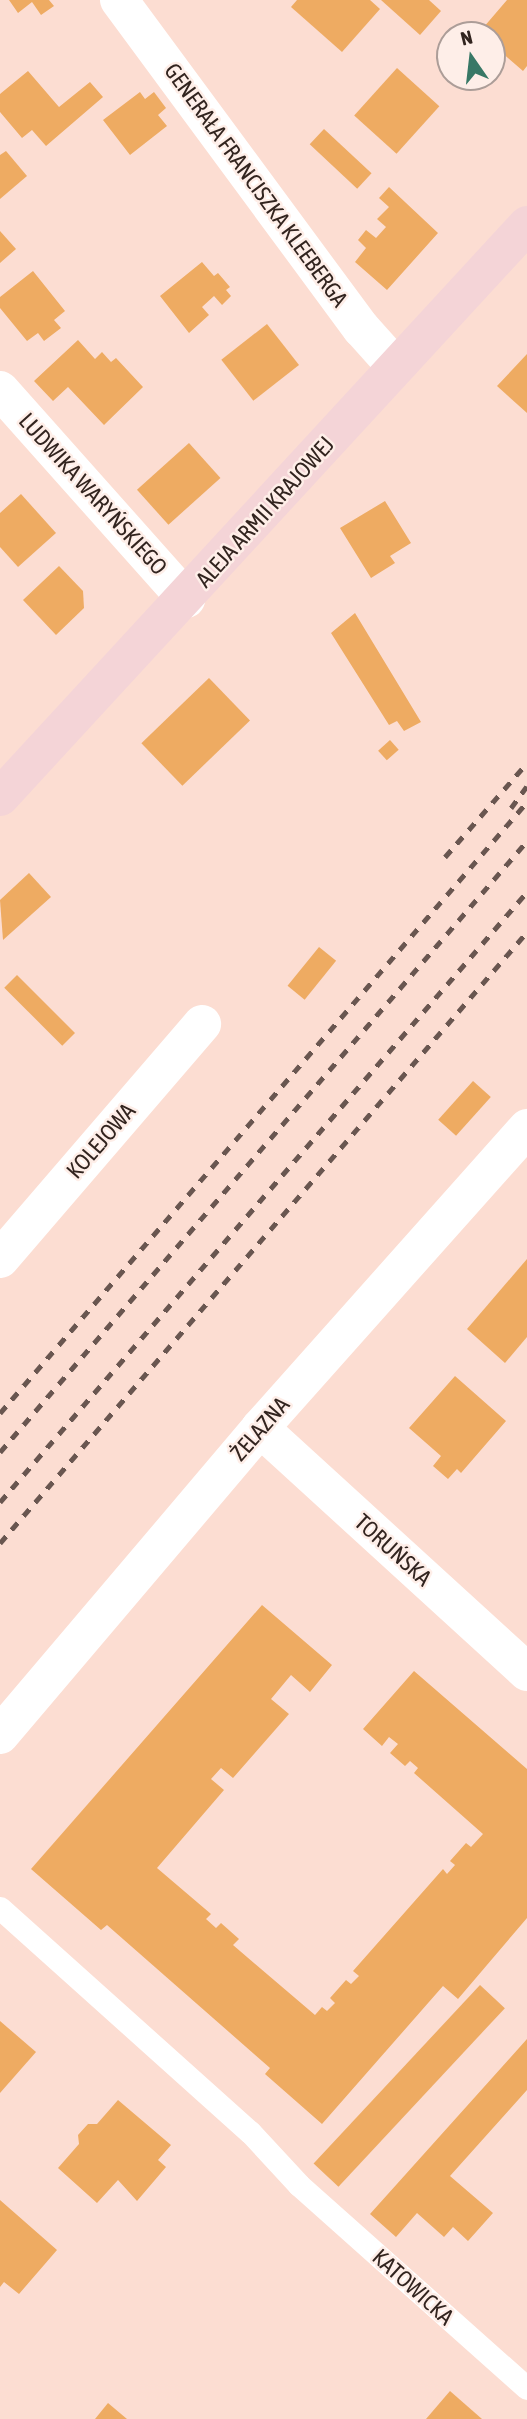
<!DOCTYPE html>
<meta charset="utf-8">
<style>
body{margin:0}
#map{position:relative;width:527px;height:2419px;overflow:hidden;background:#fcddd2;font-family:"Asap Condensed",sans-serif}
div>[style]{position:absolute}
.building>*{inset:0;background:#eeab62;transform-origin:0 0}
.lane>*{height:23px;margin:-11.5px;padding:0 11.5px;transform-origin:11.5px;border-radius:11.5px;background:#fff}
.street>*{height:38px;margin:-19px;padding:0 19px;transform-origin:19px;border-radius:19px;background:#fff}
.secondary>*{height:38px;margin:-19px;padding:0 19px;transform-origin:19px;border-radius:19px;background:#f4d4d7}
.rail>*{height:5px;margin-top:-2.5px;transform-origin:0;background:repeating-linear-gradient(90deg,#695650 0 9px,transparent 0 18px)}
span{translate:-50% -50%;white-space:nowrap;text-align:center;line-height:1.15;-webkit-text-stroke:5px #feeee8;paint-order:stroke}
.street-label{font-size:23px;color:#32241f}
.north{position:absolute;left:436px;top:21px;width:70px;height:70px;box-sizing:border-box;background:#feeee8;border:2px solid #ac9d98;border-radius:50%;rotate:346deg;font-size:19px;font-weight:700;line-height:28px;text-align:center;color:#32241f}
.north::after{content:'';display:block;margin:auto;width:24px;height:32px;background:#387866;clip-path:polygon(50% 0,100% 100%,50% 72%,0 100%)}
</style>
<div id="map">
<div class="building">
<i style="clip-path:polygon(9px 0,49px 0,54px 6px,41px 15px,32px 2px,18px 13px)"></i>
<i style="clip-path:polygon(297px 0,370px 0,380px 9px,342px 52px,291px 7px)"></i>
<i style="clip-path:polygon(381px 0,429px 0,441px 11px,420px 35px)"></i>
<i style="clip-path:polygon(507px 0,527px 0,527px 66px,523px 71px,492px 44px,492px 35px,477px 35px)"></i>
<i style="left:397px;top:68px;width:57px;height:64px;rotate:42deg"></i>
<i style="clip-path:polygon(28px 71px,59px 107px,90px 82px,103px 97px,46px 146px,32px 130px,22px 138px,0 112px,0 94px)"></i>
<i style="clip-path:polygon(140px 92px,145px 99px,154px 92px,166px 108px,158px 115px,167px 126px,130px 155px,103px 120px)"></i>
<i style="left:324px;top:129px;width:65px;height:21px;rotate:43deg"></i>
<i style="clip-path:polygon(6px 151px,27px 176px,0 199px,0 155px)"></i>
<i style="clip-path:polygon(389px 187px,438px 233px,387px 290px,355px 262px,366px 248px,358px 240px,366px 230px,376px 238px,386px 227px,377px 219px,389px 207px,379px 198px)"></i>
<i style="clip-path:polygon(0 231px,16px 249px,0 263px)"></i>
<i style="clip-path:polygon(202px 262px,214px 276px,218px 273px,230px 287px,226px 290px,231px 296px,222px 305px,214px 296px,202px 307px,209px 315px,189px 333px,160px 296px)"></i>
<i style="clip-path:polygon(33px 271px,65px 311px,54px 320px,61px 328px,44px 341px,38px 333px,27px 341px,0 308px,0 297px)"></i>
<i style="left:267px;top:324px;width:52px;height:58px;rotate:52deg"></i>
<i style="clip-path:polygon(78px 340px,95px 359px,102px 352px,111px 362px,116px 358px,143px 387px,104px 425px,68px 387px,53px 401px,34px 381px)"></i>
<i style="clip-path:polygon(527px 354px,527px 413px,497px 386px)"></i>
<i style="left:189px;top:443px;width:47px;height:70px;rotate:48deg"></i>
<i style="clip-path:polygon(21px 494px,56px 533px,18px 567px,0 547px,0 513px)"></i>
<i style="clip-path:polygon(385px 501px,411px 543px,390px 556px,395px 563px,371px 578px,340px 528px)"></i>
<i style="clip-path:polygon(59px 566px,83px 591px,84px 608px,56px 635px,23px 600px)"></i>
<i style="clip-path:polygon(355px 613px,421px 722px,404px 731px,397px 721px,389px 725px,331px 633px)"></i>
<i style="left:209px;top:678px;width:59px;height:94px;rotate:46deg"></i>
<i style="left:390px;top:740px;width:13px;height:16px;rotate:48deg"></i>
<i style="clip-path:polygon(29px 873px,51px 897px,3px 940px,0 900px)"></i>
<i style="left:319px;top:947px;width:22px;height:50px;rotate:39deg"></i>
<i style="left:17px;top:975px;width:82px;height:18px;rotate:45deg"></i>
<i style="left:473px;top:1081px;width:24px;height:52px;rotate:42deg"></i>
<i style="clip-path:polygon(527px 1259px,527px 1337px,505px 1363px,467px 1329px)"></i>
<i style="clip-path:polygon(455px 1376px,506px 1421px,461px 1473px,457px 1469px,448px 1479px,433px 1466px,441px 1456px,409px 1428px)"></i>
<i style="clip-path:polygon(262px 1605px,332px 1665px,310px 1692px,291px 1675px,271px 1699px,289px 1714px,233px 1778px,221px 1768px,211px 1779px,224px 1790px,157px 1868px,211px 1914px,206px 1919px,216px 1928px,221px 1923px,239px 1939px,233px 1945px,315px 2015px,322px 2007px,327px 2011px,335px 2003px,330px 1998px,346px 1980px,351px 1984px,359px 1976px,353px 1971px,443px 1869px,447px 1874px,455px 1865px,450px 1861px,466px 1843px,471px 1847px,483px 1834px,414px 1773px,418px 1768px,410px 1761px,405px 1766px,390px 1753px,398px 1744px,389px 1737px,382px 1746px,363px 1729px,414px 1671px,527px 1769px,527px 1918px,458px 1999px,443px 1986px,322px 2124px,265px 2074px,270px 2068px,107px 1925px,101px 1930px,31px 1869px)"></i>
<i style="left:480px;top:1985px;width:34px;height:244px;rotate:43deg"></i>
<i style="clip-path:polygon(0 2021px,36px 2052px,0 2093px)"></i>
<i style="clip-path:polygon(527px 2039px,527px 2090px,450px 2176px,493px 2213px,468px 2241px,453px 2227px,444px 2237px,417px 2213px,396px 2237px,370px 2214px)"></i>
<i style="clip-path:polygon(118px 2100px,171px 2145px,158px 2160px,166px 2167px,137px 2201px,118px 2180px,97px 2203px,58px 2168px,79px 2144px,78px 2135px,88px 2124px,97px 2124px)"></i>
<i style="clip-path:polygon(0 2200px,57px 2250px,19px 2294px,4px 2282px,0 2287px)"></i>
<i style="clip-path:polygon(450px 2391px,482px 2419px,426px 2419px)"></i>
<i style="clip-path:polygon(108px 2403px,127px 2419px,95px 2419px)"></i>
</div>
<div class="lane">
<i style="left:0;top:1908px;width:336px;rotate:41.9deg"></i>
<i style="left:250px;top:2132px;width:72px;rotate:47.2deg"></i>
<i style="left:299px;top:2185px;width:305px;rotate:41.7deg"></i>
</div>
<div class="street">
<i style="left:119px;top:0;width:408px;rotate:53.6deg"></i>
<i style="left:361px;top:328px;width:52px;rotate:48.1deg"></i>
<i style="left:0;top:390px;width:280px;rotate:48.3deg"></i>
<i style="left:0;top:1259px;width:310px;rotate:-49.3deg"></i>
<i style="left:260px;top:1428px;width:362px;rotate:42.4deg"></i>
<i style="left:0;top:1735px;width:402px;rotate:-49.7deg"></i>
<i style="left:260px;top:1428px;width:402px;rotate:-48.3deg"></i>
</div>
<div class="secondary">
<i style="left:0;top:797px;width:778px;rotate:-47.34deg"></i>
</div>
<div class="rail">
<i style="left:511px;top:808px;width:27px;rotate:-54deg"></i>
<i style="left:445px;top:857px;width:125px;rotate:-48.9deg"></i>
<i style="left:0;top:1413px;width:807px;rotate:-49.22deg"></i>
<i style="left:0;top:1452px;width:807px;rotate:-49.22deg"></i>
<i style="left:0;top:1502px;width:806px;rotate:-49.18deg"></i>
<i style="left:0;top:1543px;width:807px;rotate:-49.22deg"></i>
</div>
<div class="street-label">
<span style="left:256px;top:185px;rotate:54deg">GENERAŁA FRANCISZKA KLEEBERGA</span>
<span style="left:93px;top:494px;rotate:48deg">LUDWIKA WARYŃSKIEGO</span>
<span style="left:265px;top:512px;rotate:-48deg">ALEJA ARMII KRAJOWEJ</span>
<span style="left:101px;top:1141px;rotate:-49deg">KOLEJOWA</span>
<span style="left:260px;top:1429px;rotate:-49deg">ŻELAZNA</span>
<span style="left:393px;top:1550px;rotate:42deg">TORUŃSKA</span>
<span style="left:413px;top:2287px;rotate:42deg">KATOWICKA</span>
</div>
<div class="north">N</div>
</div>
